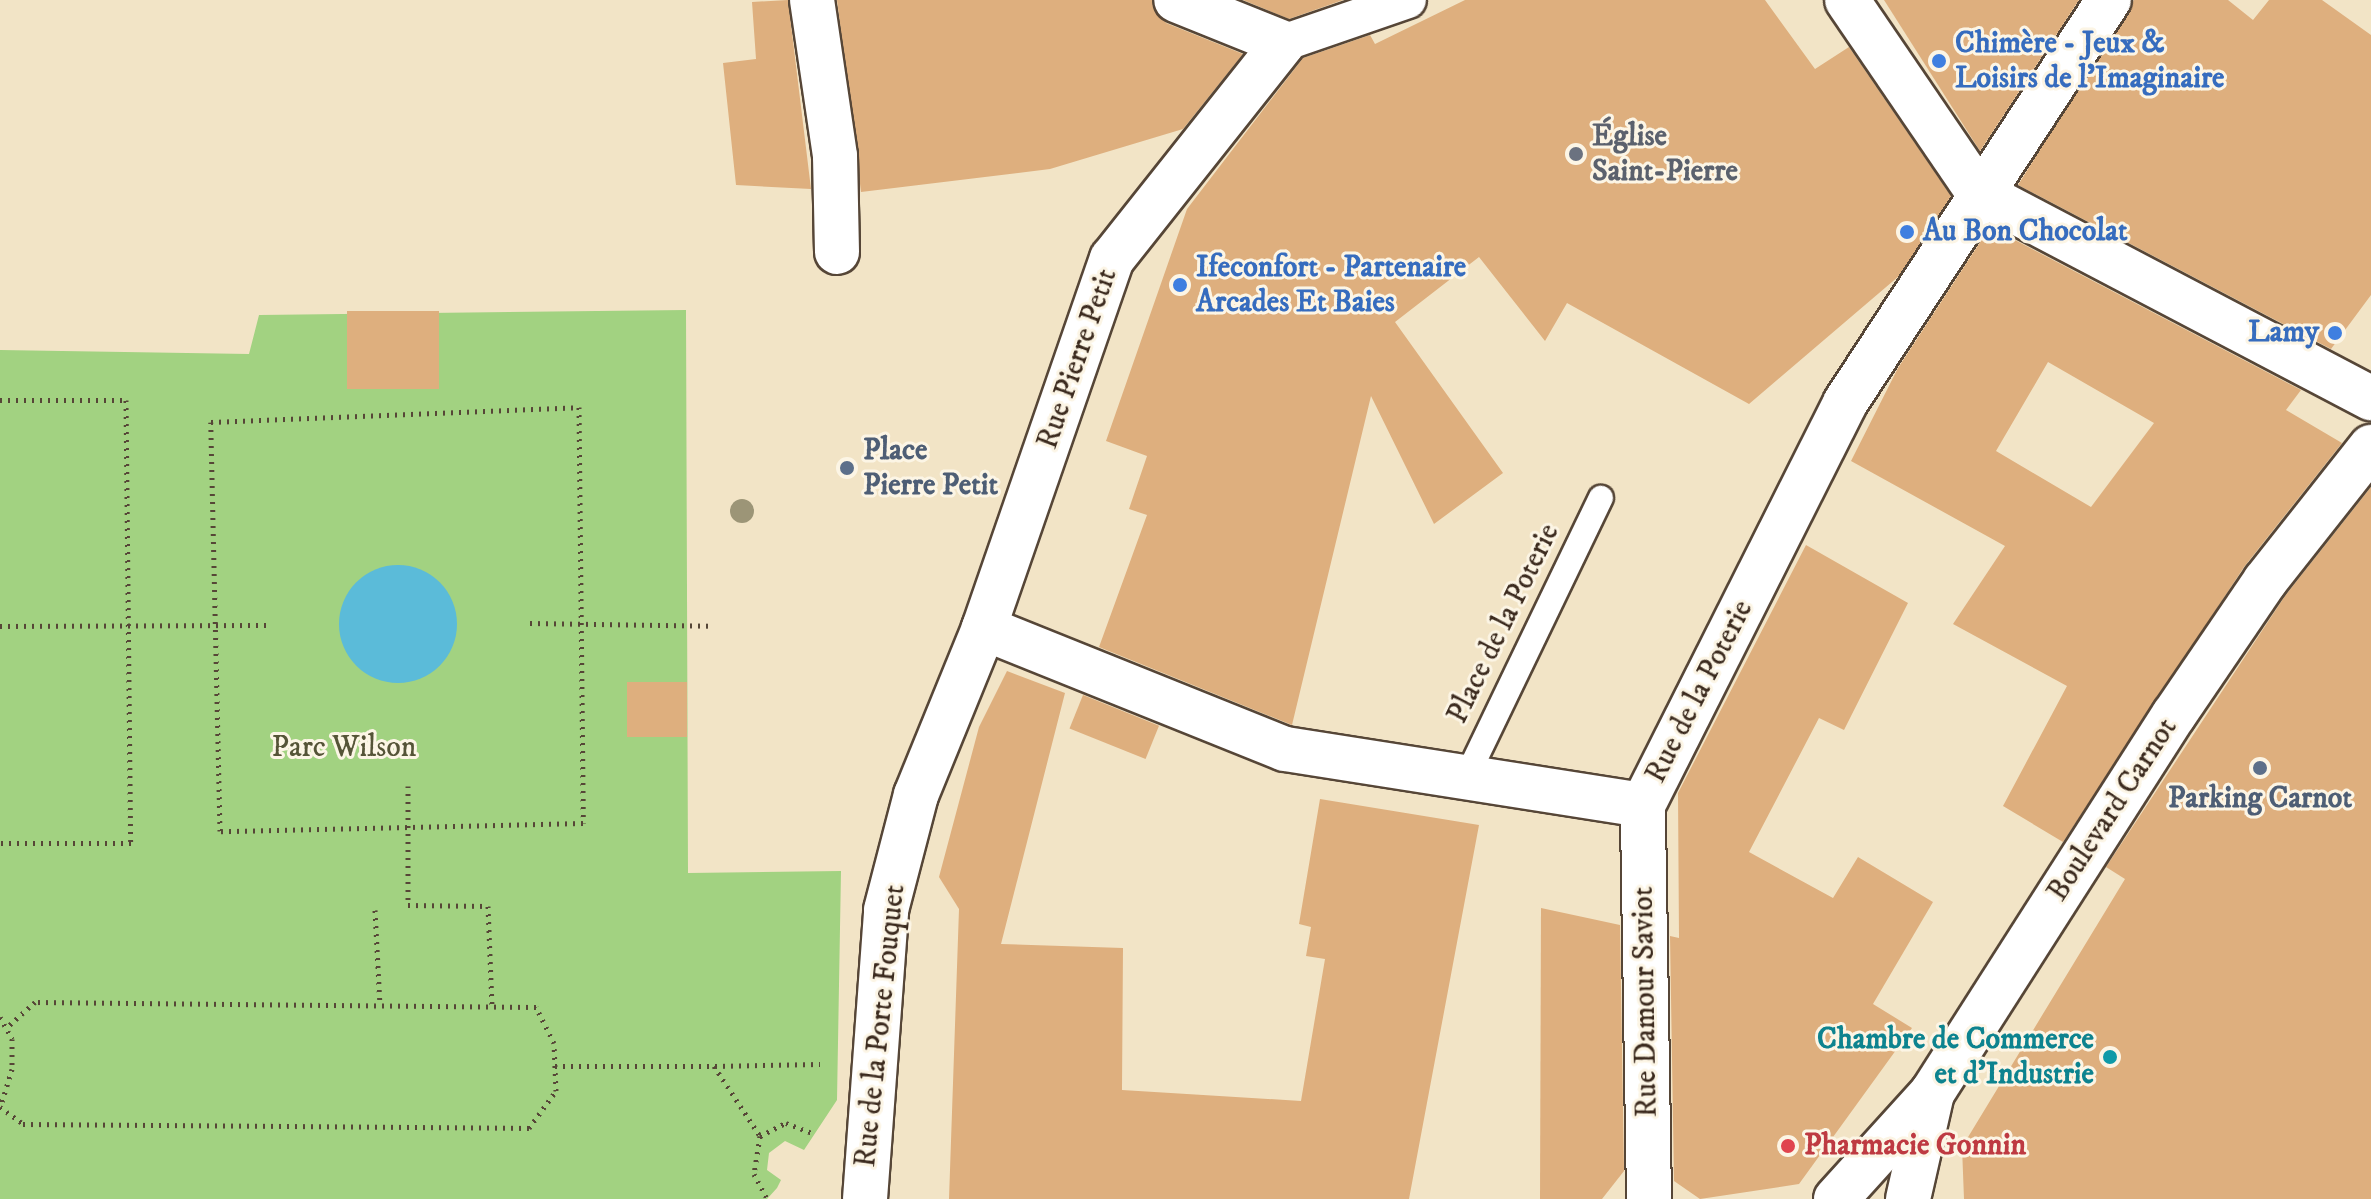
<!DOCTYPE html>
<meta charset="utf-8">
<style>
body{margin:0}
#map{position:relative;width:2371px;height:1199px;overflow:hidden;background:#f2e4c6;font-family:"IM FELL DW Pica",serif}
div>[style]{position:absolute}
.green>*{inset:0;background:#a2d281}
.water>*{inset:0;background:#5bbbd9}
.round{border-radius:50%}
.building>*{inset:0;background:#deaf7e;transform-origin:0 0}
.path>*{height:5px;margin-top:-2.5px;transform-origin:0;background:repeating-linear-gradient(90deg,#564637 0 2px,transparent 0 8px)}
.roads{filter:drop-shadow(2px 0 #564637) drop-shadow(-2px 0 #564637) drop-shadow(0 2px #564637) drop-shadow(0 -2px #564637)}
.service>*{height:24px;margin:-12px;padding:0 12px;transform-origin:12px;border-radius:12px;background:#fff}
.pedestrian>*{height:36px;margin:-18px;padding:0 18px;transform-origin:18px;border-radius:18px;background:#fff}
.minor>*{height:44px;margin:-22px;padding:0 22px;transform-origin:22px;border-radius:22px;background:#fff}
.tertiary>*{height:44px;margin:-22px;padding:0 22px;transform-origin:22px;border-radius:22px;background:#fff}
.secondary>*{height:44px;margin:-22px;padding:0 22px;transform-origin:22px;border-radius:22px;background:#fff}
.trees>*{width:24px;height:24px;margin:-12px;border-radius:50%;background:#9c9577}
.dots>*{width:22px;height:22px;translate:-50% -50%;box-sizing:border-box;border:4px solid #fcf5e5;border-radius:50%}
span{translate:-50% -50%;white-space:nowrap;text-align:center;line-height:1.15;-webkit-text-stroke:6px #fcf5e5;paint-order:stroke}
.shop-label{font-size:30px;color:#366cbe;font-weight:700}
.left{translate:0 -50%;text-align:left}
.right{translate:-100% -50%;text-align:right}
.worship-label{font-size:30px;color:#5b616d;font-weight:700}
.street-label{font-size:30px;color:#3b2a1e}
.service-label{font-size:30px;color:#4e5e75;font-weight:700}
.park-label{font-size:30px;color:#555437}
.culture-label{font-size:30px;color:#0d838f;font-weight:700}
.health-label{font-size:30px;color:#be3a42;font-weight:700}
</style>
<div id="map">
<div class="green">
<i style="clip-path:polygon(686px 310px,688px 873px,841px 871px,837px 1100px,804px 1150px,785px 1141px,769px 1153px,767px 1170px,781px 1180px,777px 1188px,767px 1199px,0 1199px,0 350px,249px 354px,259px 315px)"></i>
</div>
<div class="water">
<i class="round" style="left:339px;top:565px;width:118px;height:118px"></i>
</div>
<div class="building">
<i style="clip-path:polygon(788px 0,811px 189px,736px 185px,723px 63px,756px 59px,752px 2px)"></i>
<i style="clip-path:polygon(837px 0,1152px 0,1166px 23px,1243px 54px,1183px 129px,1050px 169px,861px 192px)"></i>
<i style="clip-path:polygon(1243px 0,1343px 0,1289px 19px)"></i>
<i style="clip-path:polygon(1465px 0,1765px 0,1815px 69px,1849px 47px,1951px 196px,1899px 276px,1749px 404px,1567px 303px,1545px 341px,1479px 257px,1395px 322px,1503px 473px,1434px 524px,1371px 396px,1292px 725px,1099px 647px,1147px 515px,1129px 509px,1147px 456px,1106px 441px,1187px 209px,1303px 58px,1370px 35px,1375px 44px)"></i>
<i style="clip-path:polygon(1884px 0,2079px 0,1980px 151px)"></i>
<i style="clip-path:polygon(2134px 0,2228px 0,2253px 20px,2269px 0,2322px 0,2371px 35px,2371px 295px,2331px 349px,2018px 185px)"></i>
<i style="clip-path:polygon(evenodd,1990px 227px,2301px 390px,2286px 410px,2342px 443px,2244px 567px,2063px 842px,2003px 806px,2067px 686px,1953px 624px,2005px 546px,1851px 461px,1898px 368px,1990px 227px,2048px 362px,2154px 423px,2091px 507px,1996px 451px,2048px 362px)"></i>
<i style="left:439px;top:311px;width:78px;height:92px;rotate:90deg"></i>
<i style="clip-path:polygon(2371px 487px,2371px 1199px,1964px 1199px,1962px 1147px,2125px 879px,2106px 867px,2285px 596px)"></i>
<i style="clip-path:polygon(1806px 545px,1908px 603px,1844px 730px,1819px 718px,1749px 852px,1833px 898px,1858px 857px,1933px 902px,1873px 1004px,1912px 1028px,1799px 1184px,1700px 1199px,1674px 1181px,1670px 936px,1679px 938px,1678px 793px)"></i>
<i style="clip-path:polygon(1007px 671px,1065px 693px,1001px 944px,1123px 948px,1122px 1090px,1301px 1101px,1325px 959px,1306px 956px,1311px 927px,1299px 924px,1320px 799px,1479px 825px,1409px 1199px,949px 1199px,959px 909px,939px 877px,979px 727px)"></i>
<i style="left:687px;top:682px;width:55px;height:60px;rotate:90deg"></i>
<i style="left:1083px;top:695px;width:82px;height:36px;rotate:22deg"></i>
<i style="clip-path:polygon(1541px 908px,1620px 925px,1624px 1171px,1602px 1199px,1540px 1199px)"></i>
</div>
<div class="path">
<i style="left:0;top:400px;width:126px"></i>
<i style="left:126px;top:400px;width:443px;rotate:89.4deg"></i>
<i style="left:131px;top:843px;width:131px;rotate:180deg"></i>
<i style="left:579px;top:407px;width:416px;rotate:89.4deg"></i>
<i style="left:583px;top:823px;width:363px;rotate:178.7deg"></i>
<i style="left:220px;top:831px;width:409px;rotate:-91.3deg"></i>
<i style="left:211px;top:422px;width:368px;rotate:-2.3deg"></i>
<i style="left:530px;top:623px;width:181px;rotate:0.9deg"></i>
<i style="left:0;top:626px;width:268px;rotate:-0.2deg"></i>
<i style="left:408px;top:786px;width:119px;rotate:90deg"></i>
<i style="left:408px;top:905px;width:80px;rotate:0.7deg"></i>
<i style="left:488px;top:906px;width:100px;rotate:87.7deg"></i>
<i style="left:375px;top:910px;width:95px;rotate:87deg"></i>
<i style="left:0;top:1017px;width:25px;rotate:61deg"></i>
<i style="left:12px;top:1039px;width:30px;rotate:90deg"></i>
<i style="left:12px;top:1069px;width:39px;rotate:107deg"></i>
<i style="left:555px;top:1066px;width:159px"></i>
<i style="left:714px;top:1066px;width:84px;rotate:56.7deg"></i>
<i style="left:760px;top:1136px;width:29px;rotate:-27deg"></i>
<i style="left:786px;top:1123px;width:28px;rotate:21deg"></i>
<i style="left:715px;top:1066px;width:105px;rotate:-1.1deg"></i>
<i style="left:0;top:1107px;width:29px;rotate:36deg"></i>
<i style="left:23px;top:1124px;width:506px;rotate:0.45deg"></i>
<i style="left:529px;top:1128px;width:46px;rotate:-53.9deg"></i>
<i style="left:556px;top:1091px;width:48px;rotate:-92.4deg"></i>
<i style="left:554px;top:1043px;width:40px;rotate:-116.6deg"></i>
<i style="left:536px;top:1007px;width:501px;rotate:-179.43deg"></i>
<i style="left:35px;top:1002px;width:39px;rotate:138deg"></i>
<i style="left:760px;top:1136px;width:38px;rotate:99deg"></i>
<i style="left:754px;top:1174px;width:27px;rotate:62deg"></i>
</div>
<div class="roads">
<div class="service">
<i style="left:1466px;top:778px;width:311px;rotate:-64.3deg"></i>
</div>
<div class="pedestrian">
<i style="left:1283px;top:43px;width:132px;rotate:-19deg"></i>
</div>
<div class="minor">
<i style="left:812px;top:0;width:158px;rotate:81.6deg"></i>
<i style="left:835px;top:156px;width:96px;rotate:88.8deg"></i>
<i style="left:1847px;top:0;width:232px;rotate:55.7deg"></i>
<i style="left:1978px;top:192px;width:444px;rotate:27.7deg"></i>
<i style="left:984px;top:628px;width:324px;rotate:21.9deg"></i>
<i style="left:1285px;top:749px;width:362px;rotate:8.9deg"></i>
<i style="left:865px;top:1199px;width:290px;rotate:-85.8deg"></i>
<i style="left:886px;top:910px;width:119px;rotate:-75.4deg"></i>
<i style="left:916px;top:795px;width:180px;rotate:-67.8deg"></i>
<i style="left:984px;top:628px;width:391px;rotate:-70.9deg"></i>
<i style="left:1112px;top:259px;width:275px;rotate:-51.6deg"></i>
<i style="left:1283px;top:43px;width:115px;rotate:-158.1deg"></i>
<i style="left:1649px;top:1199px;width:394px;rotate:-90.9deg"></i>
<i style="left:1643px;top:805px;width:450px;rotate:-63.3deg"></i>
<i style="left:1845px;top:403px;width:482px;rotate:-56.8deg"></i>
</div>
<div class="tertiary">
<i style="left:1836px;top:1199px;width:143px;rotate:-47.8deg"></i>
</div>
<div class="secondary">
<i style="left:1908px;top:1199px;width:109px;rotate:-77.2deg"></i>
<i style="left:1932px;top:1093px;width:449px;rotate:-57.4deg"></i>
<i style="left:2174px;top:715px;width:162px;rotate:-55.8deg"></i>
<i style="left:2265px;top:581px;width:171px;rotate:-51.7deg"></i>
</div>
</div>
<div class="trees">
<i style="left:742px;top:511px"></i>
</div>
<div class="dots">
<i style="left:1939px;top:61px;background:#3f7fe0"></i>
<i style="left:1576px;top:154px;background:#6b7280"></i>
<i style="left:1907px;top:232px;background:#3f7fe0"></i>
<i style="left:1180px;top:285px;background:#3f7fe0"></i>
<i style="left:2335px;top:333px;background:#3f7fe0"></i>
<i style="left:847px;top:468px;background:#5c6f8a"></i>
<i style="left:2260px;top:768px;background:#5c6f8a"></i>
<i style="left:2110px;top:1057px;background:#0f9aa8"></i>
<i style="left:1788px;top:1146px;background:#e0444e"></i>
</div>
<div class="shop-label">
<span class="left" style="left:1955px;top:61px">Chimère - Jeux &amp;<br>Loisirs de l'Imaginaire</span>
<span class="left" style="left:1923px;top:232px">Au Bon Chocolat</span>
<span class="left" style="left:1196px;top:285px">Ifeconfort - Partenaire<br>Arcades Et Baies</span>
<span class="right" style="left:2319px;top:333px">Lamy</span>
</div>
<div class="worship-label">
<span class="left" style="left:1592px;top:154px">Église<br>Saint-Pierre</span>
</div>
<div class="street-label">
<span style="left:1078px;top:359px;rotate:-71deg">Rue Pierre Petit</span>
<span style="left:1504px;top:624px;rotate:-64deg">Place de la Poterie</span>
<span style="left:1700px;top:692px;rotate:-63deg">Rue de la Poterie</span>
<span style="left:2113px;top:810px;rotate:-57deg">Boulevard Carnot</span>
<span style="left:1646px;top:1002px;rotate:-91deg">Rue Damour Saviot</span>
<span style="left:881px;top:1026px;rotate:-84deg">Rue de la Porte Fouquet</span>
</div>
<div class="service-label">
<span class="left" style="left:863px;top:468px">Place<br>Pierre Petit</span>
<span style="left:2260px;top:799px">Parking Carnot</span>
</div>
<div class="park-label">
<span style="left:344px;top:748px">Parc Wilson</span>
</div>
<div class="culture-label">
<span class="right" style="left:2094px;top:1057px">Chambre de Commerce<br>et d'Industrie</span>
</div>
<div class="health-label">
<span class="left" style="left:1804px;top:1146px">Pharmacie Gonnin</span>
</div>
</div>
